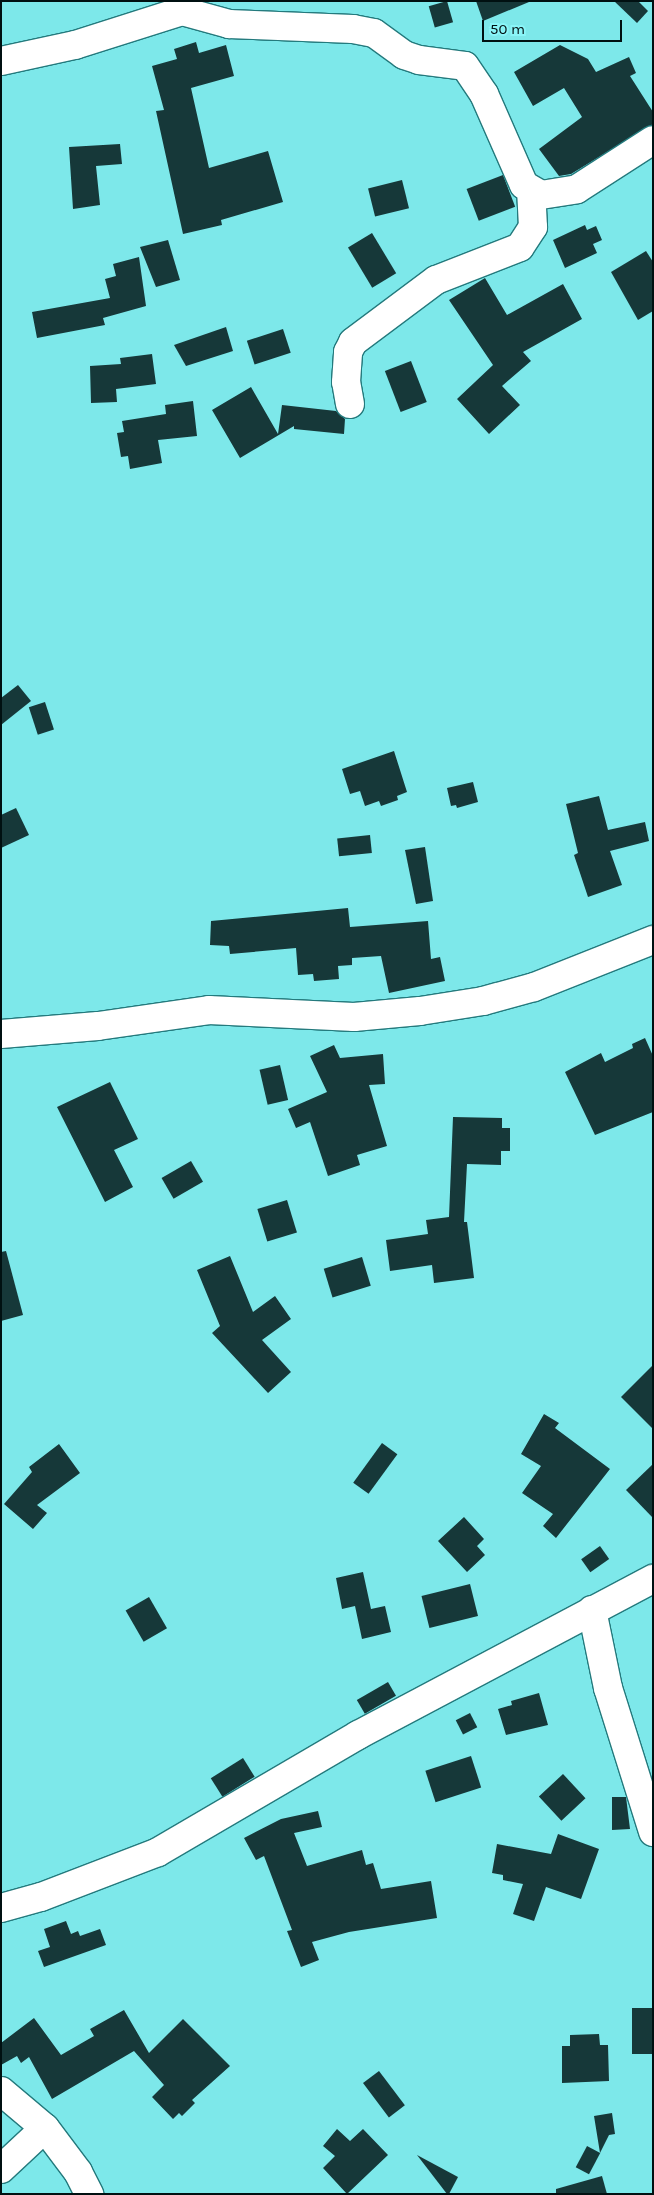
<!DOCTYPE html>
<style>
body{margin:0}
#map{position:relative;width:654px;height:2195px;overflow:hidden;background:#7de8ea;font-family:Karla,sans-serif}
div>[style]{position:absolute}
.building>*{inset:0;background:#163839;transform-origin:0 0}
.roads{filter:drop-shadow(1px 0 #247a7d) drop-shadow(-1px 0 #247a7d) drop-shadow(0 1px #247a7d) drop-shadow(0 -1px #247a7d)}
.minor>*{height:28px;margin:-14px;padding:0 14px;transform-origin:14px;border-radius:14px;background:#fff}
.major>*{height:28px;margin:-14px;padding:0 14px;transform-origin:14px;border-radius:14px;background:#fff}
span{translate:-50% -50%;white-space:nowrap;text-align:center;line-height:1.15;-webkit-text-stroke:5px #8af5f8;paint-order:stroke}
.frame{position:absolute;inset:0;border:2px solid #001011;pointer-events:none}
.scale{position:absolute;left:482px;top:20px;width:140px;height:22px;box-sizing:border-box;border:2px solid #001011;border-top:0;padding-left:6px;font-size:15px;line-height:18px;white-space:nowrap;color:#001011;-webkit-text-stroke:4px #8af5f8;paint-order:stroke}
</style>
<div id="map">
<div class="building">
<i style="left:447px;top:1px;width:22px;height:19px;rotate:74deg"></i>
<i style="clip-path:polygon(476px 1px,529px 1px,529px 2px,483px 21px)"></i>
<i style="clip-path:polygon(614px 1px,638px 1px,648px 11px,637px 23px)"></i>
<i style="clip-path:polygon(196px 42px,199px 53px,226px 45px,234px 76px,191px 88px,209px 168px,268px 151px,283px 202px,221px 220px,222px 225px,183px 234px,156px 111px,164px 110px,152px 66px,177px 59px,174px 49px)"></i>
<i style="clip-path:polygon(560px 45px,588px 59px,596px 72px,629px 57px,636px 73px,630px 76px,653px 112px,653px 124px,571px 174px,559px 176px,539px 149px,582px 117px,564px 88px,533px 106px,514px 72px)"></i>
<i style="clip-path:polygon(120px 144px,122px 164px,96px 166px,100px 205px,73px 209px,69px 147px)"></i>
<i style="left:503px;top:175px;width:34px;height:39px;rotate:69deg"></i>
<i style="left:402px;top:180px;width:29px;height:35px;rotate:76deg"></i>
<i style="clip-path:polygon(585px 225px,587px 230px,596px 226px,602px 240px,593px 244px,597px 253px,565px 268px,553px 240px)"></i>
<i style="left:372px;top:233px;width:47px;height:28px;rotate:59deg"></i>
<i style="clip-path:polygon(168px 240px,180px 280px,156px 287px,140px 247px)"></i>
<i style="clip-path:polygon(646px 251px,653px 262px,653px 311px,638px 320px,611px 272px)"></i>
<i style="clip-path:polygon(139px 257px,146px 306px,103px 318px,105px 325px,37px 338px,32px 312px,110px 298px,105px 279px,116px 276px,113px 264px)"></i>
<i style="clip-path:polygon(485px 278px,507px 315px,563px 284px,582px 319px,523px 352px,531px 361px,502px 386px,520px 405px,489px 434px,457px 399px,493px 365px,449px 300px)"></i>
<i style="clip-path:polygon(226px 327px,233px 351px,186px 366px,174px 345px)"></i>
<i style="left:283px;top:329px;width:25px;height:38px;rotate:72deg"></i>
<i style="clip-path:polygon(152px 354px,156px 384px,116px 389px,117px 402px,91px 403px,90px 366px,121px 364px,120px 358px)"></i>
<i style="left:411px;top:361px;width:44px;height:28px;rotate:69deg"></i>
<i style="clip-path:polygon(251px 387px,278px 434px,282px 405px,336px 411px,345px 419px,344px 434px,294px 429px,294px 426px,240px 458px,212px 410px)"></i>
<i style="clip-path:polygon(193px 401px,197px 436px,158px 440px,162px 463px,130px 469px,128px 456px,121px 457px,117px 433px,124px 432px,122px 421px,166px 414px,165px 405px)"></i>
<i style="clip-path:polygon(18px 685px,31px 701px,1px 725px,1px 698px)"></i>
<i style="left:45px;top:702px;width:29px;height:17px;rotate:72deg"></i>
<i style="clip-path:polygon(394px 751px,407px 792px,397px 796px,398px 800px,381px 806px,379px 801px,365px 806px,360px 791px,350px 794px,342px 769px)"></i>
<i style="clip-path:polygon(473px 782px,478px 802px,457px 808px,456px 805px,451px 806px,447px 788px)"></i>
<i style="clip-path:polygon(599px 796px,608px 830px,645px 822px,649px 841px,610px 851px,622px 885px,588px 897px,574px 855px,578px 853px,566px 804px)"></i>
<i style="clip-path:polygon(16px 808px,29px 835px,1px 848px,1px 815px)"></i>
<i style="left:370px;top:835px;width:18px;height:33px;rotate:84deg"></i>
<i style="clip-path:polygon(425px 847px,433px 901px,416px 904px,405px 850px)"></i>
<i style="clip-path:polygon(348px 908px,350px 927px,428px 921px,431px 959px,440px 957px,445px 981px,389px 993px,381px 956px,352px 958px,352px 965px,338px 966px,339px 979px,314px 981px,313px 974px,298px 975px,296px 948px,230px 954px,229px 946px,210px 945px,211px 921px)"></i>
<i style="clip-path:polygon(645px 1038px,653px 1056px,653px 1112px,595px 1135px,565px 1072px,601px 1053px,605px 1062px,633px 1048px,632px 1044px)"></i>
<i style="clip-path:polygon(334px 1045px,340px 1058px,383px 1054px,385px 1084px,369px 1085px,387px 1146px,357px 1155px,360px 1165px,328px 1176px,310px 1122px,296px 1128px,288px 1109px,327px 1092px,310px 1056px)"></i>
<i style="left:280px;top:1065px;width:36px;height:21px;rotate:77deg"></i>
<i style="clip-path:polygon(110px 1082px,138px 1139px,114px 1150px,133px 1187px,105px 1202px,57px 1107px)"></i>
<i style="clip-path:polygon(453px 1117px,502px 1118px,502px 1128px,510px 1128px,510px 1151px,501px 1151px,501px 1165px,467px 1164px,464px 1222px,467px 1222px,474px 1278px,434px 1283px,432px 1265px,390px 1271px,386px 1240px,428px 1234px,426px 1220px,449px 1217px)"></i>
<i style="left:191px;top:1161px;width:24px;height:34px;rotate:60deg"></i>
<i style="left:287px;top:1200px;width:34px;height:31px;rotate:73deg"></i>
<i style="clip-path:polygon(6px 1251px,23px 1315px,1px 1321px,1px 1252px)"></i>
<i style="clip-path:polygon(230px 1256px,253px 1312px,275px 1296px,291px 1319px,262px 1340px,291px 1372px,268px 1393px,212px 1333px,220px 1326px,197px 1270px)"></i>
<i style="left:362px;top:1257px;width:30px;height:40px;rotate:73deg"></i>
<i style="clip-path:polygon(653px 1365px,653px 1429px,621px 1397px)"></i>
<i style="clip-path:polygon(544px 1414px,559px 1423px,555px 1428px,610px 1469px,556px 1538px,543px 1526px,553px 1514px,522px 1493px,541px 1466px,521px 1454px)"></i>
<i style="left:382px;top:1443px;width:19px;height:49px;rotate:36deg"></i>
<i style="clip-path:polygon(59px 1444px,80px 1473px,37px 1505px,47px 1513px,33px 1529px,4px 1504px,32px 1472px,29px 1467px)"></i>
<i style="clip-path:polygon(653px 1464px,653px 1518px,626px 1490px)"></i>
<i style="clip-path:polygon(464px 1517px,484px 1539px,477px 1546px,485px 1555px,467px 1572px,438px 1541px)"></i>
<i style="left:600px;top:1546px;width:16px;height:23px;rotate:55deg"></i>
<i style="clip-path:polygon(363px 1572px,371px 1609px,385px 1606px,391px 1632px,362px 1639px,355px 1606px,342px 1609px,336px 1578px)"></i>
<i style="left:470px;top:1584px;width:33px;height:50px;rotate:76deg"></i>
<i style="left:149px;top:1597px;width:36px;height:27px;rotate:60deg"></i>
<i style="left:388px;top:1682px;width:16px;height:36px;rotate:60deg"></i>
<i style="clip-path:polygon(539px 1693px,548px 1725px,506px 1735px,498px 1709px,512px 1705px,511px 1701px)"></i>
<i style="left:470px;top:1713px;width:16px;height:16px;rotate:63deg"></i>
<i style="left:471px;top:1756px;width:33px;height:48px;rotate:72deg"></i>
<i style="left:243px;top:1758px;width:22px;height:38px;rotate:58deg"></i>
<i style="left:563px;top:1774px;width:33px;height:33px;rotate:47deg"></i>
<i style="clip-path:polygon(612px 1797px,626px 1797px,630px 1829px,612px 1830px)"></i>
<i style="clip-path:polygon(318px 1811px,322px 1827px,294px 1833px,307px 1866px,362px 1850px,366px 1865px,373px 1863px,381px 1889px,431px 1881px,437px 1918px,349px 1932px,312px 1942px,319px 1960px,301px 1967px,287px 1931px,292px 1930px,264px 1856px,256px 1860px,244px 1838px,281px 1819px)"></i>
<i style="clip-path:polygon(558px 1834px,599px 1849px,581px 1899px,546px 1887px,534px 1921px,513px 1914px,523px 1884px,503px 1880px,503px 1875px,492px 1873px,497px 1844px,551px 1854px)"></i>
<i style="clip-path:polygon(66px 1921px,71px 1934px,78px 1931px,80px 1936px,100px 1929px,106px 1945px,44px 1967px,38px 1951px,50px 1947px,44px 1929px)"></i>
<i style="left:653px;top:2008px;width:46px;height:21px;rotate:90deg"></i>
<i style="clip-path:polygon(124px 2010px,149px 2053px,183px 2019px,230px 2066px,192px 2100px,195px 2103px,182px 2116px,179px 2113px,173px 2119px,152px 2097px,164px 2085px,134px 2051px,52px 2099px,29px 2057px,21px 2063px,17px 2056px,1px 2065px,1px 2043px,34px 2018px,61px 2055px,94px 2036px,90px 2029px)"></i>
<i style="clip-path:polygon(599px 2034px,600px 2045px,608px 2045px,609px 2081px,562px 2083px,562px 2046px,570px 2046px,570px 2035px)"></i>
<i style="left:379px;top:2071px;width:43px;height:20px;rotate:53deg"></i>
<i style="clip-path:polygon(612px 2113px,615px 2134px,609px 2135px,600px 2153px,594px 2116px)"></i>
<i style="clip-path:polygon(337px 2129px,350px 2141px,363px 2129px,388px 2155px,347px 2194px,323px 2168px,335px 2156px,323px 2146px)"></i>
<i style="left:587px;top:2146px;width:15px;height:24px;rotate:28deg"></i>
<i style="clip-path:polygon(417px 2155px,458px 2177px,449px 2194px,447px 2194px)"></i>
<i style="clip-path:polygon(602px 2176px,607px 2194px,556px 2194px,556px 2189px)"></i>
</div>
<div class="roads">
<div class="minor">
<i style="left:1px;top:61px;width:76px;rotate:-12.2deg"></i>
<i style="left:75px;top:45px;width:112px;rotate:-17.6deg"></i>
<i style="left:182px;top:11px;width:49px;rotate:15.5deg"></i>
<i style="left:229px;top:24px;width:124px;rotate:2.3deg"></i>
<i style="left:353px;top:29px;width:21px;rotate:11deg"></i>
<i style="left:374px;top:33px;width:37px;rotate:36deg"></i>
<i style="left:404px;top:55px;width:16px;rotate:18deg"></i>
<i style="left:419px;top:60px;width:46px;rotate:7.4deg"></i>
<i style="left:465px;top:66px;width:34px;rotate:56deg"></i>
<i style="left:484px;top:94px;width:99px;rotate:66.3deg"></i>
<i style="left:524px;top:185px;width:20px;rotate:30deg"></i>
<i style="left:541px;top:195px;width:36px;rotate:-9deg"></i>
<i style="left:577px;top:189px;width:90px;rotate:-32.8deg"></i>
<i style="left:350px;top:404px;width:22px;rotate:-100deg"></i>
<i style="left:346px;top:382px;width:30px;rotate:-86deg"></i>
<i style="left:348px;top:352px;width:11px;rotate:-63deg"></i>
<i style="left:353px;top:342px;width:104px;rotate:-36.8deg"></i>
<i style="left:436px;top:280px;width:90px;rotate:-21.4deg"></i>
<i style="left:520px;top:247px;width:24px;rotate:-57deg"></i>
<i style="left:533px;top:227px;width:36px;rotate:-93deg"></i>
<i style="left:1px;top:1034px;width:97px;rotate:-4.7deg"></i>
<i style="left:98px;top:1026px;width:112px;rotate:-8.2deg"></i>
<i style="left:209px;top:1010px;width:145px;rotate:2.8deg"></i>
<i style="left:354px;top:1017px;width:66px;rotate:-5.2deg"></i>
<i style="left:420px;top:1011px;width:64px;rotate:-9deg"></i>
<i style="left:483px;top:1001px;width:53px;rotate:-15.4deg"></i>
<i style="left:534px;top:987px;width:128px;rotate:-21.6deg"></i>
<i style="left:592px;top:1610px;width:80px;rotate:78.4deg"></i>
<i style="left:608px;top:1688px;width:151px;rotate:72.6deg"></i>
<i style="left:1px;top:2091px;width:57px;rotate:40.1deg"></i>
<i style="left:45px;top:2128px;width:55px;rotate:53.1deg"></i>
<i style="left:78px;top:2172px;width:25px;rotate:63deg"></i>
<i style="left:1px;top:2169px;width:60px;rotate:-43deg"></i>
</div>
<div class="major">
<i style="left:1px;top:1908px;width:41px;rotate:-15.4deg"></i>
<i style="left:41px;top:1897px;width:125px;rotate:-21deg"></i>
<i style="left:158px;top:1852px;width:232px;rotate:-30.3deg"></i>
<i style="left:358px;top:1735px;width:334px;rotate:-27.9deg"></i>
</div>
</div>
<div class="frame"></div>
<div class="scale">50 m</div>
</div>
